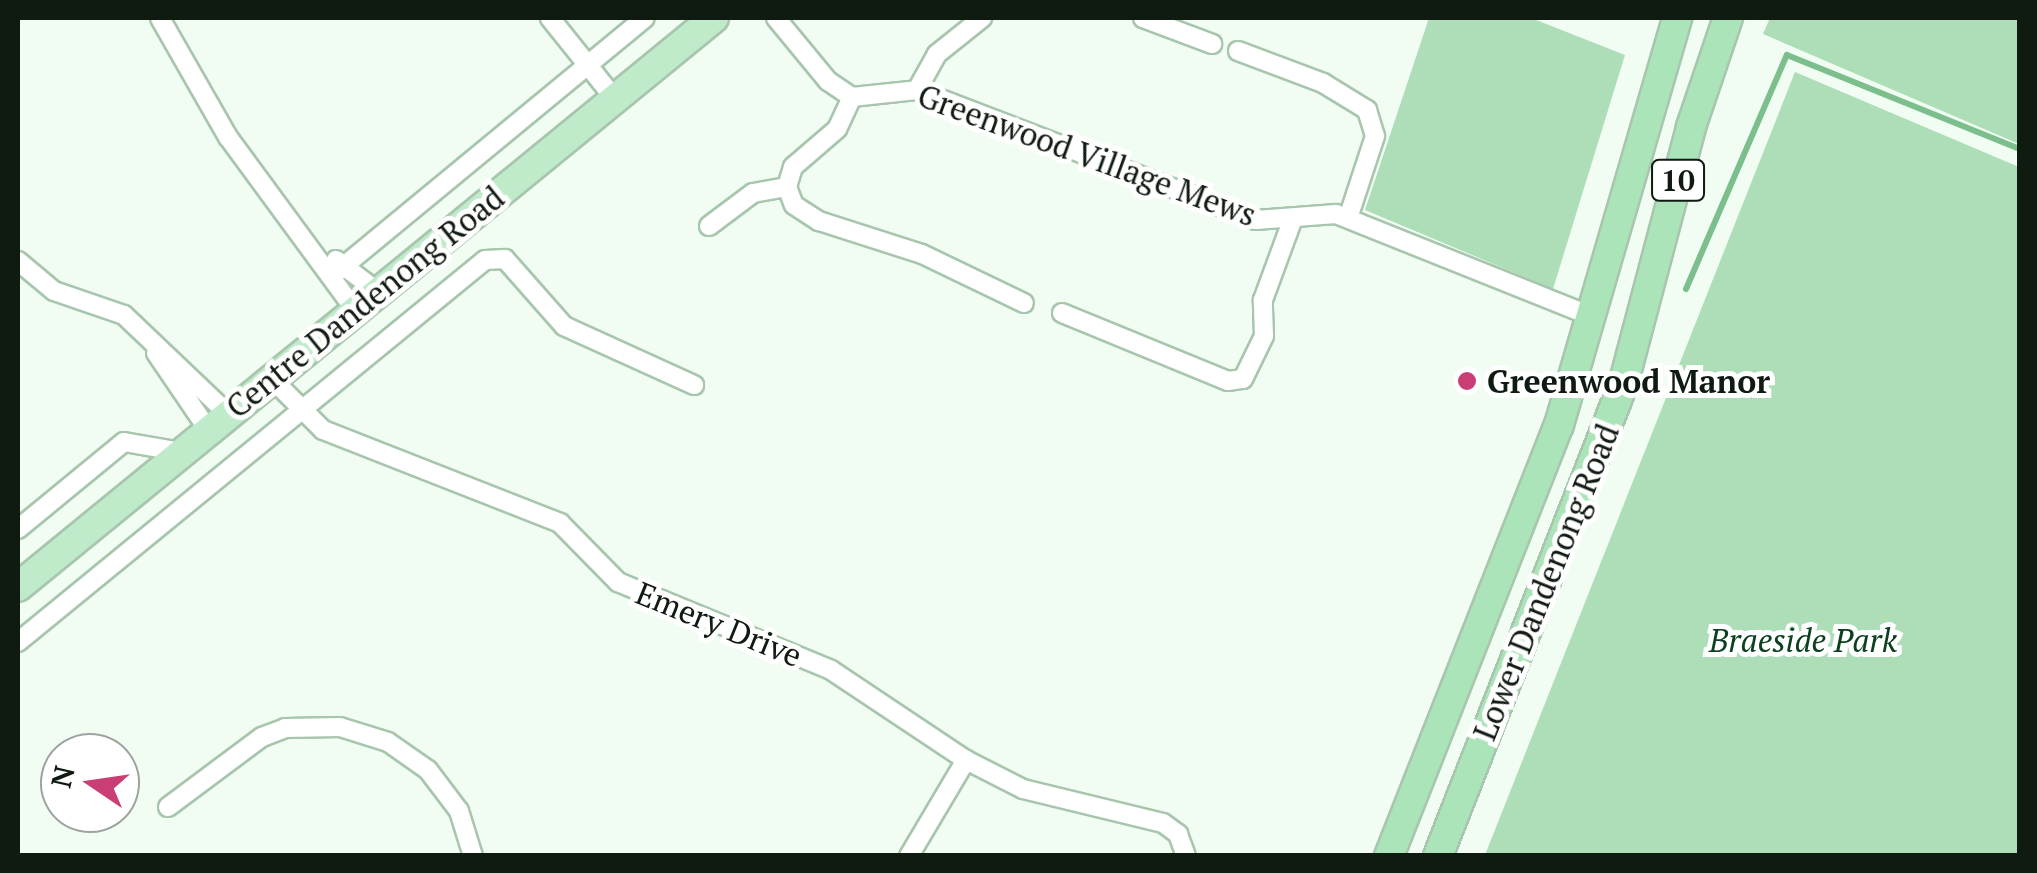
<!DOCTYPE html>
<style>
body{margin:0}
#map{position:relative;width:2037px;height:873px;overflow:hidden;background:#f1fdf3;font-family:"PT Serif",serif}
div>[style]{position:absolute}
.green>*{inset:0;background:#addeb7}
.stream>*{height:6px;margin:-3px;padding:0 3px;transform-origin:3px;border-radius:3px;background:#7cbf8c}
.roads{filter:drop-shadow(2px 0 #a8c5ad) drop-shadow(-2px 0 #a8c5ad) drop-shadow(0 2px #a8c5ad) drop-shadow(0 -2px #a8c5ad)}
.minor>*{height:18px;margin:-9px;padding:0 9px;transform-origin:9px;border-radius:9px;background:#fff}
.primary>*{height:28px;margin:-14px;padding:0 14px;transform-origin:14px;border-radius:14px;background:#c0ebca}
.trunk>*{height:28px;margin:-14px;padding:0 14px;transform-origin:14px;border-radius:14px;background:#abe4b8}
.dots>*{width:28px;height:28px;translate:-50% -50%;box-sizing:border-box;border:5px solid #fff;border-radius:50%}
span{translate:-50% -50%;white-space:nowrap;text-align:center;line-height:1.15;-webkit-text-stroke:10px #fff;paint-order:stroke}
.shield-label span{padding:2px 8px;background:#fff;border:2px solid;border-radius:8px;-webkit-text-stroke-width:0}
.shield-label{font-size:30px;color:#0f1a11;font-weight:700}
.street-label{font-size:32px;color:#0f1a11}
.poi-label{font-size:32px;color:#0f1a11;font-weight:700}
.left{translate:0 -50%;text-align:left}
.park-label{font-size:32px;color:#0d401f;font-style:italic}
.frame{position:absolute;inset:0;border:20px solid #0f1a11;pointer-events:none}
.north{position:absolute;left:40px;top:733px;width:100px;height:100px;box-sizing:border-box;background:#fff;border:2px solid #9fa3a0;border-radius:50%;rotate:283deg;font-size:28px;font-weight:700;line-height:40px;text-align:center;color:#0f1a11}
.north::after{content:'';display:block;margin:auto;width:35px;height:45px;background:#c93e74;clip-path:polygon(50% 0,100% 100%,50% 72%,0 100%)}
</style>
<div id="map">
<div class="green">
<i style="clip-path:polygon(1429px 18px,1531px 18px,1625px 55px,1553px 289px,1365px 210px)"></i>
<i style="clip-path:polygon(1770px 18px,2019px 18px,2019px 144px,1763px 34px)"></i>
<i style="clip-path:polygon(1795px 72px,2019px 167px,2019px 855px,1485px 855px)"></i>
</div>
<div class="stream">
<i style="left:1686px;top:289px;width:255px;rotate:-66.7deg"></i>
<i style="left:1787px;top:55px;width:251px;rotate:22deg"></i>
</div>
<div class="roads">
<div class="minor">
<i style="left:160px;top:18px;width:137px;rotate:60.3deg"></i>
<i style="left:228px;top:137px;width:215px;rotate:53.7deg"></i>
<i style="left:550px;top:18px;width:104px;rotate:51.3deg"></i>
<i style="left:776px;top:18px;width:82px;rotate:50.5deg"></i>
<i style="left:828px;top:81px;width:29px;rotate:34deg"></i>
<i style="left:852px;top:97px;width:65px;rotate:-6.1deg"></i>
<i style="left:917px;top:90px;width:363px;rotate:21deg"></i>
<i style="left:1256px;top:220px;width:80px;rotate:-4.3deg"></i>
<i style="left:1336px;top:214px;width:278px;rotate:21.8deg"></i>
<i style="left:1143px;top:18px;width:74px;rotate:20.6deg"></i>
<i style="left:1238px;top:51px;width:91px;rotate:20.6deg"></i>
<i style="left:1323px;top:83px;width:52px;rotate:31.5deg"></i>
<i style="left:1367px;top:110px;width:27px;rotate:73deg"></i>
<i style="left:1375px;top:136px;width:86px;rotate:108.2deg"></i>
<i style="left:917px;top:90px;width:41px;rotate:-60.9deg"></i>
<i style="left:937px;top:54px;width:58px;rotate:-38.7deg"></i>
<i style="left:852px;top:97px;width:35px;rotate:115deg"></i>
<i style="left:837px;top:129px;width:58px;rotate:139.2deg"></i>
<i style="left:793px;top:167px;width:21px;rotate:107deg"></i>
<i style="left:787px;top:187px;width:19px;rotate:69deg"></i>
<i style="left:794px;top:205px;width:30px;rotate:33deg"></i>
<i style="left:819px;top:221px;width:108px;rotate:17.8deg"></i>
<i style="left:922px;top:254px;width:113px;rotate:25.7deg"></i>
<i style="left:709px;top:226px;width:55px;rotate:-36.9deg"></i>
<i style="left:753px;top:193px;width:35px;rotate:-10deg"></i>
<i style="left:336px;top:260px;width:53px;rotate:37.3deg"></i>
<i style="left:18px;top:261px;width:47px;rotate:39.8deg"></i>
<i style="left:54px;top:291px;width:74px;rotate:18.9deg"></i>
<i style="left:124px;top:315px;width:144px;rotate:43.6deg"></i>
<i style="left:333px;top:275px;width:404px;rotate:-39.5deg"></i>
<i style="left:1062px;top:313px;width:179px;rotate:22.3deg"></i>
<i style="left:1228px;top:381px;width:15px;rotate:-8deg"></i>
<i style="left:1243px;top:379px;width:48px;rotate:-64deg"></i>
<i style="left:1264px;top:336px;width:36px;rotate:-92deg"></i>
<i style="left:1263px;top:300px;width:84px;rotate:-69.8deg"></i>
<i style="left:156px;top:353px;width:94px;rotate:55.8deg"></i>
<i style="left:272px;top:379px;width:72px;rotate:45deg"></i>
<i style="left:323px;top:430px;width:255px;rotate:21.4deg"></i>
<i style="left:560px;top:523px;width:83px;rotate:45.5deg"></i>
<i style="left:618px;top:582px;width:230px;rotate:22.4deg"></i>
<i style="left:831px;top:670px;width:162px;rotate:33.7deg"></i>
<i style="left:966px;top:760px;width:64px;rotate:27deg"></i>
<i style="left:1023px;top:789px;width:144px;rotate:13.7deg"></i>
<i style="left:1163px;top:823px;width:19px;rotate:36deg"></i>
<i style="left:1178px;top:834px;width:23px;rotate:70deg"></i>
<i style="left:18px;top:529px;width:137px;rotate:-39.4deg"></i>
<i style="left:124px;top:442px;width:59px;rotate:9.8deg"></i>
<i style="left:18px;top:642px;width:603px;rotate:-39.28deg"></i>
<i style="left:485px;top:260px;width:20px;rotate:-3deg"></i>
<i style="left:505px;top:259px;width:89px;rotate:48.6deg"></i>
<i style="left:564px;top:326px;width:143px;rotate:24.4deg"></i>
<i style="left:168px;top:807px;width:117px;rotate:-36.7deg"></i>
<i style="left:262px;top:737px;width:25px;rotate:-21deg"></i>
<i style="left:285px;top:728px;width:55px;rotate:-1deg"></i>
<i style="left:340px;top:727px;width:50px;rotate:17.4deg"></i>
<i style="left:388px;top:742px;width:49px;rotate:35deg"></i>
<i style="left:428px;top:770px;width:51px;rotate:52.9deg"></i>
<i style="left:459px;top:811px;width:47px;rotate:72.7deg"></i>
<i style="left:909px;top:856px;width:112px;rotate:-59.3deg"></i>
</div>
<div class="primary">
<i style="left:18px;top:587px;width:899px;rotate:-39.27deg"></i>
</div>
<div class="trunk">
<i style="left:1389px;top:856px;width:463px;rotate:-68.5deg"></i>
<i style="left:1559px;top:425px;width:424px;rotate:-73.8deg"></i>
<i style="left:1438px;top:856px;width:506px;rotate:-68.56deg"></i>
<i style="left:1623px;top:385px;width:267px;rotate:-75.2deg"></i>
<i style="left:1691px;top:127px;width:115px;rotate:-71.3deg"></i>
</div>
</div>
<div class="dots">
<i style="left:1467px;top:381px;background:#c93e74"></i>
</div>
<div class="shield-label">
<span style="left:1678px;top:180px">10</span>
</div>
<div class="street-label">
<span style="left:1087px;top:155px;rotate:20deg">Greenwood Village Mews</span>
<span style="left:365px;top:302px;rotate:-39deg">Centre Dandenong Road</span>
<span style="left:1546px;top:582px;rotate:-68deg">Lower Dandenong Road</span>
<span style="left:719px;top:624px;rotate:22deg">Emery Drive</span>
</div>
<div class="poi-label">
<span class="left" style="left:1487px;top:381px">Greenwood Manor</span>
</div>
<div class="park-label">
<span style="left:1803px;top:640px">Braeside Park</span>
</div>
<div class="frame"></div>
<div class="north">N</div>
</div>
